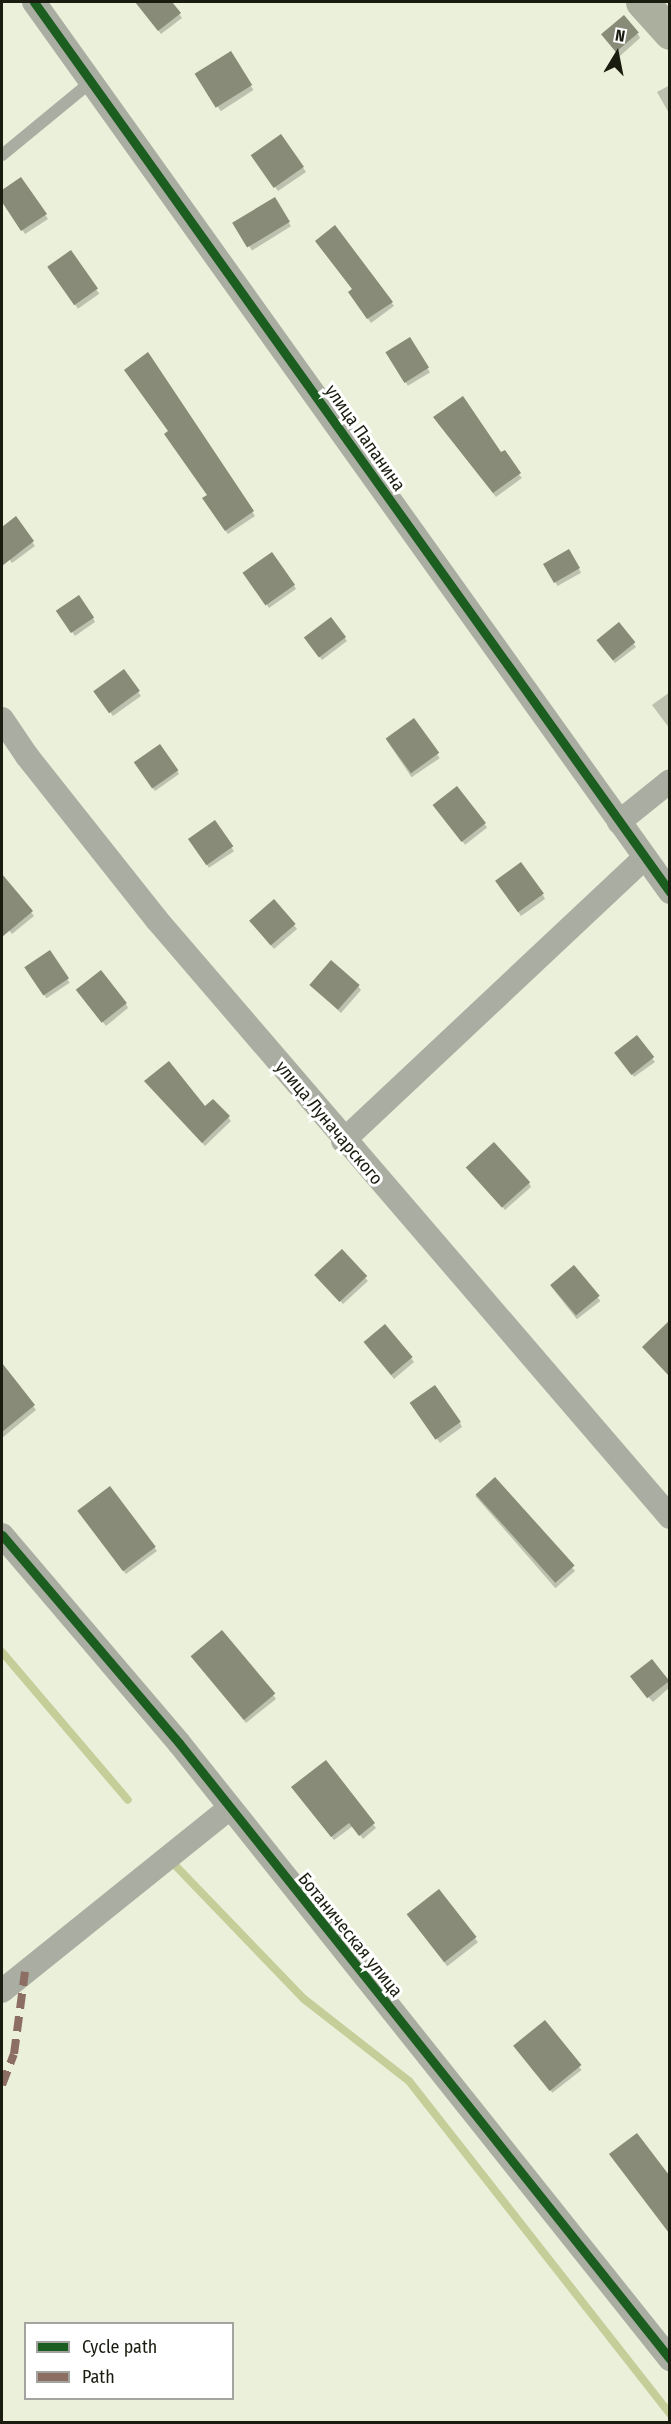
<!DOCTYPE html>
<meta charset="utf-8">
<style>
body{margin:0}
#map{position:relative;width:671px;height:2424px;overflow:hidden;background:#ebf0da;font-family:"Fira Sans Condensed",sans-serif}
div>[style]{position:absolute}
.shadow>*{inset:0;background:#0003;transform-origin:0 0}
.stream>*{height:8px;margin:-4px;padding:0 4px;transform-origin:4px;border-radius:4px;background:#c5ce98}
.building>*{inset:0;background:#878b77;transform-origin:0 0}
.service>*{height:12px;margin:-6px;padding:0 6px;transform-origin:6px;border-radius:6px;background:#aaada1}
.minor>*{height:24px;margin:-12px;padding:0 12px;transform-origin:12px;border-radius:12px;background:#aaada1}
.primary>*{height:33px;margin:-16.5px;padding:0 16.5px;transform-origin:16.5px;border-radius:16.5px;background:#abaf9e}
.quiet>*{height:8px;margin-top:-4px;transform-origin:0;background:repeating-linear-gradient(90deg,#8d6e63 0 15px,transparent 0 23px)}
.cycleway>*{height:9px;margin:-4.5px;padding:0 4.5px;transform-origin:4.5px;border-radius:4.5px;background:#1b5e20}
span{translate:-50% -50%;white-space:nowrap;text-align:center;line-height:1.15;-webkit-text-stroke:6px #fff;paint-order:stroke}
.street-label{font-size:18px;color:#191c0e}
.frame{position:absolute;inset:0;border:3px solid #191c0e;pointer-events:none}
.legend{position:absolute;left:24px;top:2322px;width:210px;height:78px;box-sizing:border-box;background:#fff;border:2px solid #a3a49f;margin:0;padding:8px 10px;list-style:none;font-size:18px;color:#191c0e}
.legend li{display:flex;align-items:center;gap:12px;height:30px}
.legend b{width:30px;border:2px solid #a3a49f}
.north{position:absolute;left:587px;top:24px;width:60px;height:60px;-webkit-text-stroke:4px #fff;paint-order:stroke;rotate:10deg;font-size:16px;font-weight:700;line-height:24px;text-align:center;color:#191c0e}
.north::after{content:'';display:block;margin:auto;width:21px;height:27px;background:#191c0e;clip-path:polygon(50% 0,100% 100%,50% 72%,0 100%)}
</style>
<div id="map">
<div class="shadow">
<i style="clip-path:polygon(144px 2px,170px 2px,182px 18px,161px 34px,139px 5px)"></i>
<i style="clip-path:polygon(638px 34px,640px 38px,620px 56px,606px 39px)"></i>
<i style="left:230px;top:54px;width:43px;height:39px;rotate:57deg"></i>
<i style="clip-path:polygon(670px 85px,670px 115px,657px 92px)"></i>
<i style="clip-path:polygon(281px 136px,306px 172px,278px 191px,256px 160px)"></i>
<i style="clip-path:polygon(21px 179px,48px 219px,25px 234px,2px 200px,2px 192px)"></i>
<i style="left:274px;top:199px;width:32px;height:46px;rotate:58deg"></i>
<i style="left:70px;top:252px;width:51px;height:26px;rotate:55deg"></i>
<i style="clip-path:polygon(352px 296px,391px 302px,394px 306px,371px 323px)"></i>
<i style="left:410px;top:339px;width:39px;height:26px;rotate:59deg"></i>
<i style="clip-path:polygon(148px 355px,255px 516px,228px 534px,206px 503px,209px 496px,170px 432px)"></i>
<i style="clip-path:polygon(437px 422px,501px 454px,522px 478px,496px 497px)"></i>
<i style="clip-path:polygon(15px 518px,35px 546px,12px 563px,2px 549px,2px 529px)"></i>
<i style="left:569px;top:551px;width:25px;height:27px;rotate:61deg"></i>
<i style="clip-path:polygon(247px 576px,294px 585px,296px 589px,269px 608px)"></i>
<i style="clip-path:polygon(61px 616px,93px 618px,95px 622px,75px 636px)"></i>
<i style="clip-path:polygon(619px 624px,636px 647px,615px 663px,600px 644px)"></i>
<i style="clip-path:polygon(344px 637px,347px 641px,322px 660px,308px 641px)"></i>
<i style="clip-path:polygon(124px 672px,141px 696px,113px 716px,98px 696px)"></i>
<i style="clip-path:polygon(670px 692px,670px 729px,652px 705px)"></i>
<i style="left:414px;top:720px;width:46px;height:34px;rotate:56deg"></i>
<i style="clip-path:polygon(138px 767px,177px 770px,179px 774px,155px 791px)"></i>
<i style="left:457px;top:789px;width:49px;height:28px;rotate:52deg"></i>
<i style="left:215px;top:822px;width:35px;height:30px;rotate:57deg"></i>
<i style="clip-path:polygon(8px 883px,34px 916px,12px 934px,2px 921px,2px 889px)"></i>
<i style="clip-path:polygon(499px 886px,543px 895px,545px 899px,521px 916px)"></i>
<i style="clip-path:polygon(274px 901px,297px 929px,274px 949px,254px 925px)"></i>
<i style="left:49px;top:952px;width:37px;height:28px;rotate:56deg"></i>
<i style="clip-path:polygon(311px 985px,358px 986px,361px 990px,341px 1013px)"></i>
<i style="clip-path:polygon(80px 994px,126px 1004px,128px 1008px,106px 1026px)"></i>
<i style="clip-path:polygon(619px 1056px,652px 1058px,655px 1062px,634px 1077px)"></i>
<i style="clip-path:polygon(149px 1085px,228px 1117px,231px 1121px,205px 1146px)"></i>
<i style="clip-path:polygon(470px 1172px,529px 1183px,531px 1187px,505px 1210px)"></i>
<i style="clip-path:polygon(342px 1251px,368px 1281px,343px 1304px,319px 1278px)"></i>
<i style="left:574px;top:1267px;width:43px;height:30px;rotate:52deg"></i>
<i style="clip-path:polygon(670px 1323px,670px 1374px,669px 1375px,644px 1347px)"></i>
<i style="clip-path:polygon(367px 1346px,411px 1358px,414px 1362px,394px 1379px)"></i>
<i style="clip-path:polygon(2px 1365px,36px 1410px,2px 1438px)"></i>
<i style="clip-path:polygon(414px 1408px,460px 1423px,462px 1427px,440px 1443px)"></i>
<i style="left:495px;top:1479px;width:122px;height:26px;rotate:49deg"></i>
<i style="clip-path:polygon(81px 1515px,154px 1547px,157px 1551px,126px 1574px)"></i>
<i style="clip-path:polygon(194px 1660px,273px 1695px,276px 1699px,246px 1723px)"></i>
<i style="clip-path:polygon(652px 1661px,670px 1681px,670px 1687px,653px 1702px,635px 1682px)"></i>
<i style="clip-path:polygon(326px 1762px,376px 1828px,363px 1839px,353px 1826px,334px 1840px,296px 1792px)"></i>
<i style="left:438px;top:1891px;width:65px;height:39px;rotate:52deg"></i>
<i style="left:544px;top:2022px;width:61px;height:37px;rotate:52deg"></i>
<i style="clip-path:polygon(637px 2135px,670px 2177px,670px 2232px,613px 2159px)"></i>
</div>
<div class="stream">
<i style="left:2px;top:1652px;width:194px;rotate:49.6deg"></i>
<i style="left:171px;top:1861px;width:192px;rotate:46.1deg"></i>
<i style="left:304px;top:1999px;width:133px;rotate:38deg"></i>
<i style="left:409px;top:2081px;width:423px;rotate:51.9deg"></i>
</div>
<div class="building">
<i style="clip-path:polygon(135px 2px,172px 2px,181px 13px,158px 31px)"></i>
<i style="left:624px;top:15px;width:23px;height:30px;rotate:50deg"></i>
<i style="left:231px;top:51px;width:40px;height:43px;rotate:58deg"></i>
<i style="left:281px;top:134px;width:40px;height:37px;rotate:55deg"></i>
<i style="clip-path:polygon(21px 177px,47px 214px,21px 231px,2px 202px,2px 190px)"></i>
<i style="left:275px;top:197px;width:29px;height:50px;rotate:59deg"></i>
<i style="clip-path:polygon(335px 225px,393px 302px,367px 319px,348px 292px,352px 289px,315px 241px)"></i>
<i style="left:71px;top:250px;width:47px;height:29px;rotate:55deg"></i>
<i style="left:410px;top:337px;width:36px;height:29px;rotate:58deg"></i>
<i style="clip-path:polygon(148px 352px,254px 511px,225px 531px,202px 498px,207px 495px,164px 434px,168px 431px,124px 370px)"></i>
<i style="clip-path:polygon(463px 396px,501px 452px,505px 450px,521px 473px,493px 493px,433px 417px)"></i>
<i style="clip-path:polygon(16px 516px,34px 541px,2px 566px,2px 527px)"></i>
<i style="left:569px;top:549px;width:22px;height:30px;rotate:60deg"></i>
<i style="left:272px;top:552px;width:40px;height:36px;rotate:55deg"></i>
<i style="left:79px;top:595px;width:27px;height:28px;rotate:56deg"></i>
<i style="left:331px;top:617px;width:25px;height:34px;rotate:53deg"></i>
<i style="left:619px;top:622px;width:26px;height:29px;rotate:51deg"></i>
<i style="left:124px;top:669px;width:27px;height:38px;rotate:54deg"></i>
<i style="left:414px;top:718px;width:43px;height:35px;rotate:54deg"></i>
<i style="left:160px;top:744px;width:32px;height:32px;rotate:55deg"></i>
<i style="left:457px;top:786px;width:47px;height:31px;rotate:52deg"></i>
<i style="left:215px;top:820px;width:32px;height:33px;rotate:55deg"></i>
<i style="left:521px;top:862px;width:39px;height:32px;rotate:54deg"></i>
<i style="clip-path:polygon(2px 874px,33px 911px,2px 937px)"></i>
<i style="left:274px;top:899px;width:33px;height:33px;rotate:49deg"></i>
<i style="left:50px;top:950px;width:34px;height:31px;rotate:56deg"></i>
<i style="left:331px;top:960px;width:38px;height:33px;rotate:41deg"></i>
<i style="left:101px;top:970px;width:42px;height:32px;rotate:52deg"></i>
<i style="left:637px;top:1035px;width:28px;height:29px;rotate:52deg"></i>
<i style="clip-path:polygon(169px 1061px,205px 1106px,213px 1099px,230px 1116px,202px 1143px,144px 1081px)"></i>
<i style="left:494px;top:1142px;width:54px;height:38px;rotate:48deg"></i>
<i style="left:342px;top:1249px;width:37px;height:38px;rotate:47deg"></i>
<i style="left:574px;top:1265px;width:40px;height:31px;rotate:50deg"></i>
<i style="clip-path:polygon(669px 1321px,669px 1376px,642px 1347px)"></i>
<i style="left:385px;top:1324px;width:43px;height:28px;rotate:50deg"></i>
<i style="clip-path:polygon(2px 1363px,35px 1405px,2px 1432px)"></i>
<i style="left:435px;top:1385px;width:45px;height:31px;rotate:55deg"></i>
<i style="left:495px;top:1477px;width:119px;height:26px;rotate:48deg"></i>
<i style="left:110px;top:1486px;width:76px;height:41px;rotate:53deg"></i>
<i style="left:222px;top:1630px;width:83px;height:41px;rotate:50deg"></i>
<i style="left:652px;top:1659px;width:28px;height:28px;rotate:52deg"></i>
<i style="clip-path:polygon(326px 1760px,375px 1823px,359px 1836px,349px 1823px,331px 1837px,291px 1787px)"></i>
<i style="left:439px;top:1889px;width:61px;height:41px;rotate:52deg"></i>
<i style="left:545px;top:2020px;width:58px;height:41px;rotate:51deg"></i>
<i style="clip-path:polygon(637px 2133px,669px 2175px,669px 2233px,609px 2154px)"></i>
</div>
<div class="service">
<i style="left:2px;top:155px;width:115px;rotate:-39.4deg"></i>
</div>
<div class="minor">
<i style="left:34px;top:2px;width:1094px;rotate:54.45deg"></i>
<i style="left:2px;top:719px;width:45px;rotate:56deg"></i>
<i style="left:27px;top:756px;width:209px;rotate:51.6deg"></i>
<i style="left:157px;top:920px;width:787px;rotate:49.33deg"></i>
<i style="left:619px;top:822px;width:65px;rotate:-38.8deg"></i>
<i style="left:343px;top:1141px;width:413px;rotate:-43.2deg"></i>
<i style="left:2px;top:1535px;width:273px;rotate:49.6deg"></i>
<i style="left:179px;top:1743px;width:788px;rotate:51.44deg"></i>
<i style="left:2px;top:1991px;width:290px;rotate:-38.8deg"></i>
</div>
<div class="primary">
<i style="left:642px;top:2px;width:42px;rotate:47.9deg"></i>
</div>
<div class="quiet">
<i style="left:2px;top:2085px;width:33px;rotate:-69deg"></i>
<i style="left:14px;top:2054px;width:83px;rotate:-82.4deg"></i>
</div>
<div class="cycleway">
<i style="left:34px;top:2px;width:1094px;rotate:54.45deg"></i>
<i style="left:2px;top:1535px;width:273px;rotate:49.6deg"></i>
<i style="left:179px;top:1743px;width:788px;rotate:51.44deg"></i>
</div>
<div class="street-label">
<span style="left:365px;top:438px;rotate:55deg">улица Папанина</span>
<span style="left:329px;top:1123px;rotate:50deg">улица Луначарского</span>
<span style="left:350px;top:1935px;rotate:51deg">Ботаническая улица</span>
</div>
<div class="frame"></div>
<ul class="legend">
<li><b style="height:8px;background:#1b5e20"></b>Cycle path</li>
<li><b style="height:8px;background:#8d6e63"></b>Path</li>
</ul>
<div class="north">N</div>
</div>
